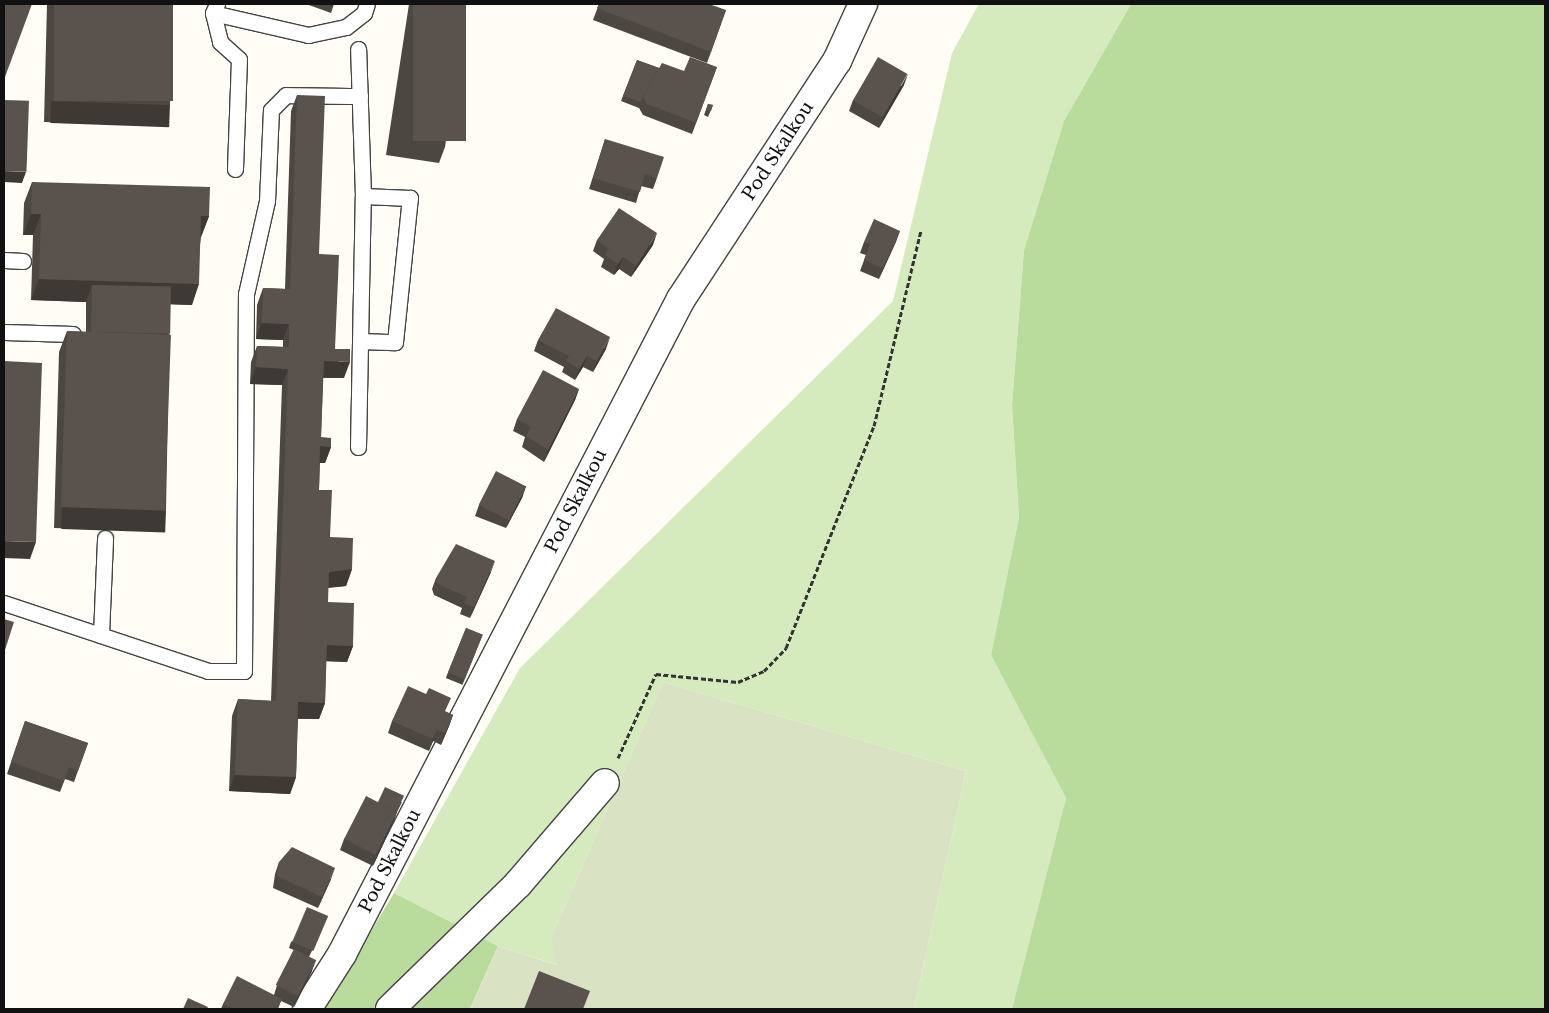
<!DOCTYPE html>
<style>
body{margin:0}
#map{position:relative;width:1549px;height:1013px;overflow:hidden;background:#fffdf5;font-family:"Libre Baskerville",serif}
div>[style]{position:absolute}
.green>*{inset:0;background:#d5ebbd}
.forest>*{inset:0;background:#b9dc9c}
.cemetery>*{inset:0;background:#d9e3c4}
.path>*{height:3px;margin-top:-1.5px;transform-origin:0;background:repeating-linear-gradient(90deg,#333 0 5px,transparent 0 7.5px)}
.roads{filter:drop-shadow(1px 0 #444) drop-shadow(-1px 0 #444) drop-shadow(0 1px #444) drop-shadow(0 -1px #444)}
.lane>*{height:15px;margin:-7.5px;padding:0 7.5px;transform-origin:7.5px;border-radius:7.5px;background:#fff}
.street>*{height:28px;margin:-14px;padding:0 14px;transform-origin:14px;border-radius:14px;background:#fff}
.wall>*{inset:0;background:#4d4742;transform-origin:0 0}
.shaded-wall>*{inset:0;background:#3f3936;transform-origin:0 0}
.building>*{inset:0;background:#5a524d;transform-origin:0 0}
span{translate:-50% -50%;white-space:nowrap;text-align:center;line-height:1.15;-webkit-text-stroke:5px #fff;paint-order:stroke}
.street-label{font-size:18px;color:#111}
.frame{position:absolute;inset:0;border:5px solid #111;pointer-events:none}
</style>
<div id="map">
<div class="green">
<i style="clip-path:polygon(979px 4px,1131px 4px,1064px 121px,1024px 250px,1012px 405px,1019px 517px,991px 655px,1066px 798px,1012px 1009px,914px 1009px,966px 771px,663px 682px,550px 940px,558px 965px,498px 946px,394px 893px,520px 668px,893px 301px,952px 53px)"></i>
</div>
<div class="forest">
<i style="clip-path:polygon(1131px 4px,1545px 4px,1545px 1009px,1012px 1009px,1066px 798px,991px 655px,1019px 517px,1012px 405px,1024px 250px,1064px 121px)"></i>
<i style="clip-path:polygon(394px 893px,498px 946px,470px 1009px,324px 1009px)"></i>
</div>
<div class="cemetery">
<i style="clip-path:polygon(663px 682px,966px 771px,914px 1009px,470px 1009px,498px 946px,557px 965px,550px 940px)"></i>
</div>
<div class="path">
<i style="left:618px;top:758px;width:92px;rotate:-65.7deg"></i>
<i style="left:656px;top:674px;width:82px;rotate:5.6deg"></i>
<i style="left:738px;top:682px;width:28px;rotate:-23deg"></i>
<i style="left:764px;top:671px;width:32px;rotate:-46deg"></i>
<i style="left:786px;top:648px;width:239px;rotate:-68.4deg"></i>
<i style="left:874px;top:426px;width:202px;rotate:-76.5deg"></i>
</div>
<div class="roads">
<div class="lane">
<i style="left:217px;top:4px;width:10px;rotate:114deg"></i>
<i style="left:213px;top:13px;width:30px;rotate:76deg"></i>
<i style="left:220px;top:42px;width:25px;rotate:42deg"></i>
<i style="left:239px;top:59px;width:110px;rotate:92.1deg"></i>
<i style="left:213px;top:13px;width:98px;rotate:13deg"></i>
<i style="left:308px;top:35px;width:39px;rotate:-12deg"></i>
<i style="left:346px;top:27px;width:23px;rotate:-38deg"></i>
<i style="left:364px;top:13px;width:9px;rotate:-72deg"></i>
<i style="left:4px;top:260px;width:19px;rotate:3deg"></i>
<i style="left:4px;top:332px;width:69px;rotate:1.7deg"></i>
<i style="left:360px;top:341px;width:35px;rotate:2deg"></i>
<i style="left:395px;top:342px;width:145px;rotate:-84.1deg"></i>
<i style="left:410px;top:198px;width:47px;rotate:-177.6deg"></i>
<i style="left:358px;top:447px;width:251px;rotate:-88.9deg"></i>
<i style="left:363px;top:196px;width:147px;rotate:-91.9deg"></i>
<i style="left:4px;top:603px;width:215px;rotate:18.4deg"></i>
<i style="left:208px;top:671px;width:36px"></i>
<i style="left:244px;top:671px;width:377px;rotate:-89.7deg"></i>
<i style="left:246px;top:294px;width:95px;rotate:-77.3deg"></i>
<i style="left:267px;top:201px;width:91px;rotate:-87.5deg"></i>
<i style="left:271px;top:110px;width:21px;rotate:-45deg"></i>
<i style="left:286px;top:95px;width:74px;rotate:0.8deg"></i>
<i style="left:101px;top:635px;width:97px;rotate:-87.6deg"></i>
</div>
<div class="street">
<i style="left:307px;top:1009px;width:65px;rotate:-57.5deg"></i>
<i style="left:342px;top:954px;width:738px;rotate:-62.64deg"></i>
<i style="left:681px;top:299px;width:285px;rotate:-56.8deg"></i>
<i style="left:837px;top:61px;width:63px;rotate:-65.5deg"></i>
<i style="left:390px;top:1009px;width:179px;rotate:-44.3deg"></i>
<i style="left:518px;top:884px;width:133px;rotate:-49.3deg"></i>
</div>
</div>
<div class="wall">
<i style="clip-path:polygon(47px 4px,173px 4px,170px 105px,162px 126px,44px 122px)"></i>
<i style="clip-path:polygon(306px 4px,334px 4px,331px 13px)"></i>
<i style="clip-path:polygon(409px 4px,466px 4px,445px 147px,439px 163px,386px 155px)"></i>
<i style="clip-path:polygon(599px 4px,726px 10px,707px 63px,593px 20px)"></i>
<i style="clip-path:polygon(637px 60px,659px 68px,684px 71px,717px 67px,692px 134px,643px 115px,639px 108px,621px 101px)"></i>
<i style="clip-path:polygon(904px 85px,879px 128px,849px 111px,853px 100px)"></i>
<i style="clip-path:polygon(297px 95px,319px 254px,335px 349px,344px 378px,323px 378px,321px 437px,331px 447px,325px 463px,320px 463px,319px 490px,330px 537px,352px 569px,346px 586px,328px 588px,328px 602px,353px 646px,347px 662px,326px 661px,325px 703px,319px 719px,298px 719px,296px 777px,290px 794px,229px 791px,232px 716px,238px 699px,271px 701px,282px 385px,250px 384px,251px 362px,257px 346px,283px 347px,283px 340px,256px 339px,257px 305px,263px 288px,285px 289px,291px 111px)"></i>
<i style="clip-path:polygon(708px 104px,713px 105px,708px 117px,704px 115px)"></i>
<i style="clip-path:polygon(605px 139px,657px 178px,653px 189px,641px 186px,636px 203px,589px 189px)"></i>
<i style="clip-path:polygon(32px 182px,209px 216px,201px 237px,192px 305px,170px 304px,166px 510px,158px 531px,54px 528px,59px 352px,67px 331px,86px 332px,86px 302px,31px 300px,33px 235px,23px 235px,24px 203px)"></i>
<i style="clip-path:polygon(900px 231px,879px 279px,860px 271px,866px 255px,860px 253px,864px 242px)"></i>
<i style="clip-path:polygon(597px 240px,653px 245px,631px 277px,619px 269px,614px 275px,601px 267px,604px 259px,593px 251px)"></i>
<i style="clip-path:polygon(538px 340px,606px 349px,593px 372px,583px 367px,575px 380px,562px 372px,564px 367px,534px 351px)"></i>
<i style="clip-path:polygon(579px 389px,575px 400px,544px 462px,522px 447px,525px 437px,513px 431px,517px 419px)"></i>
<i style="clip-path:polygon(526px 486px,522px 498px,506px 528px,475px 516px,479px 505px)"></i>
<i style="clip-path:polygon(491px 572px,470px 618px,460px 614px,462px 608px,434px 595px,432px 589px,436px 578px)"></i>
<i style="left:466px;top:628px;width:18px;height:54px;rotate:22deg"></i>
<i style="clip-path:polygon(446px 712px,453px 715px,449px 726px,441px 745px,433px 741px,429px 751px,388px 733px,392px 721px)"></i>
<i style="clip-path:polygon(25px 721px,88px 743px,74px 782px,65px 779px,60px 792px,7px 774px)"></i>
<i style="clip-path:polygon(378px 802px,402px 802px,397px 812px,393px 823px,373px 866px,340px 850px,344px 839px)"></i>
<i style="clip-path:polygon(279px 862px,331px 879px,318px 908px,273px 888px,275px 874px)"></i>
<i style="clip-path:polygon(328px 916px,309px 957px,312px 971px,294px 1007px,281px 1001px,278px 1009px,221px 1009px,223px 1004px,274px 995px,277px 985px,294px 950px,289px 948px,291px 942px)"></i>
</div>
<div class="shaded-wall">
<i style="clip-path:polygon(908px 74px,904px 85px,879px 128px,883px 117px)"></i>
<i style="left:51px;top:101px;width:119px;height:22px;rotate:2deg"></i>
<i style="clip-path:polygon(4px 171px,26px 172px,22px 183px,4px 182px)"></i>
<i style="clip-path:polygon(31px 214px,41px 214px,33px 235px,23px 235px)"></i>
<i style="clip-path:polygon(201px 216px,209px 216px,201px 237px,193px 237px)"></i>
<i style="clip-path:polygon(900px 231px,896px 242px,879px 279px,883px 268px)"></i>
<i style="clip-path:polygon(657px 233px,653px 245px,631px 277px,636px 266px)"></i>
<i style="clip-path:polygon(623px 257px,619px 269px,614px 275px,618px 264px)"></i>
<i style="clip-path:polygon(39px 279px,199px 284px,192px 305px,92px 302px,92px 285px,86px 302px,31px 300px)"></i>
<i style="clip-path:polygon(262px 323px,289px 324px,283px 340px,256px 339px)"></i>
<i style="clip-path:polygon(610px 337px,606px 349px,593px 372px,597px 361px)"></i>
<i style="clip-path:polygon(587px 356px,583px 367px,575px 380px,579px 369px)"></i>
<i style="clip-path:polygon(324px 361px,350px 362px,344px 378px,318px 377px)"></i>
<i style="clip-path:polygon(256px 367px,288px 369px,282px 385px,250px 384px)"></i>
<i style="clip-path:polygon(579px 389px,575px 400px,544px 462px,548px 450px)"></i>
<i style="clip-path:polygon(320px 446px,331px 447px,325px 463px,315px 463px)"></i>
<i style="clip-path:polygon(526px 486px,522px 498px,506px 528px,510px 517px)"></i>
<i style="left:62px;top:507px;width:104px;height:22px;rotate:2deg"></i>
<i style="clip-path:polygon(4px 541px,36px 542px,30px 559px,4px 558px)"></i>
<i style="clip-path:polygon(495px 561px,491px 572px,470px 618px,474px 607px)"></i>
<i style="clip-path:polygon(352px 569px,346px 586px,323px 588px,329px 572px)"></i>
<i style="clip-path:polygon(327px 645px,353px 646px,347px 662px,321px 661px)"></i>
<i style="clip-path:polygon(298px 702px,325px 703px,319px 719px,292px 718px)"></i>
<i style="clip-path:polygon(453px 715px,449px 726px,441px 745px,445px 733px)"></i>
<i style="clip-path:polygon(437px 730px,433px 741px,429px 751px,433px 739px)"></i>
<i style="clip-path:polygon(235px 775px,296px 777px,290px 794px,229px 791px)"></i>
<i style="clip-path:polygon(397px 812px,393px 823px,373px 866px,377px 855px)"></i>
<i style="clip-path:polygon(335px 868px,331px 879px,318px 908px,322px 897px)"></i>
<i style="clip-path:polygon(316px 960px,312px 971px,294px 1007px,298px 996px)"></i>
</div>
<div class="building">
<i style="clip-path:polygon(4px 4px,32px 4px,5px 77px,4px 77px)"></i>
<i style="left:54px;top:4px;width:119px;height:97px"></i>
<i style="left:413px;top:4px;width:53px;height:137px"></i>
<i style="clip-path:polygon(599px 4px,709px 4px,726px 10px,711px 52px,597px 8px)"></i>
<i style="clip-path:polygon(690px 57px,717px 67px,696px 123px,647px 104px,643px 96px,662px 63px,684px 71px)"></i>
<i style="left:878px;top:57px;width:34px;height:50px;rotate:30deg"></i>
<i style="clip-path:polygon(637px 60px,659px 68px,643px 96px,641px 102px,623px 96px)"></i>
<i style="clip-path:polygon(297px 95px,325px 96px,319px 254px,339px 255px,335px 349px,350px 349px,350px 362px,324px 361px,321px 437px,331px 438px,331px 447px,320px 446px,319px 490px,332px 490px,330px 537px,353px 538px,352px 569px,329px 572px,328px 602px,354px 603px,353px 646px,327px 645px,325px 703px,298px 702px,296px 777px,235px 775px,238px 699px,276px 701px,288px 369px,256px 367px,257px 346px,289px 347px,289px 324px,262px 323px,263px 288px,290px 289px)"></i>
<i style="left:4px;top:100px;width:25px;height:71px;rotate:2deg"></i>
<i style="clip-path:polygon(708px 104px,713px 105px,711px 111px,706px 110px)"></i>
<i style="clip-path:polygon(605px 139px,664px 157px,657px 178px,645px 174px,640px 192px,593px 178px)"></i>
<i style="clip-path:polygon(32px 182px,210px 187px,209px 216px,201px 216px,199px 284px,39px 279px,41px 214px,31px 214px)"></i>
<i style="clip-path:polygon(619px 208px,657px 233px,636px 266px,623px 257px,618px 264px,605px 255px,609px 249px,597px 240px)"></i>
<i style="clip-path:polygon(874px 219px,900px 231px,883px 268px,864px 260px,870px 244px,864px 242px)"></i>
<i style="left:92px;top:285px;width:79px;height:47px;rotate:1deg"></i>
<i style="clip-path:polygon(556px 308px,610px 337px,597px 361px,587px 356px,579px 369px,566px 361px,569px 356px,538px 340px)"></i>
<i style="left:67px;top:331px;width:104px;height:176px;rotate:2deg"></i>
<i style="clip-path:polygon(4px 361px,42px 363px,36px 542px,4px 541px)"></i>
<i style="clip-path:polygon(543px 370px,579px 389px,548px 450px,526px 436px,531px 427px,517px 419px)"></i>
<i style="left:496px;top:471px;width:34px;height:38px;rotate:27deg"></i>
<i style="clip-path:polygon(456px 544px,495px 561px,474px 607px,464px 603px,467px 597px,438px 584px,436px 578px)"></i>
<i style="clip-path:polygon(4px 619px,14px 622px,4px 653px)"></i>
<i style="left:466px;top:628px;width:18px;height:48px;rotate:22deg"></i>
<i style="clip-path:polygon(408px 686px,426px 694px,429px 688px,451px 698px,445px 711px,453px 715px,445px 733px,437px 730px,433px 739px,392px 721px)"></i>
<i style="clip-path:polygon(25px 721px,88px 743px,78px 771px,69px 767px,64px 781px,11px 762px)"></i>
<i style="left:385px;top:787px;width:21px;height:17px;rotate:25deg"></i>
<i style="left:366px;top:796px;width:35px;height:48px;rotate:27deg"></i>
<i style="clip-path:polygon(292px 847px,335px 868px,322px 897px,277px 876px,279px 862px)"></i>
<i style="left:307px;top:907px;width:23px;height:38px;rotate:23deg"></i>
<i style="left:294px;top:949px;width:25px;height:40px;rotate:27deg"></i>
<i style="clip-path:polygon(539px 971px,590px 991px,583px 1009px,524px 1009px)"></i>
<i style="clip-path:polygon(237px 976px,282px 999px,277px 1009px,234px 1009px,223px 1004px)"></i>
<i style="clip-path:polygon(188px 998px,208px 1007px,207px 1009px,183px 1009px)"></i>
</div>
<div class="street-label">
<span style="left:778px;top:151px;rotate:-57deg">Pod Skalkou</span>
<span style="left:576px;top:501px;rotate:-63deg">Pod Skalkou</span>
<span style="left:390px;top:861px;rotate:-63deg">Pod Skalkou</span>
</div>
<div class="frame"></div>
</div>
